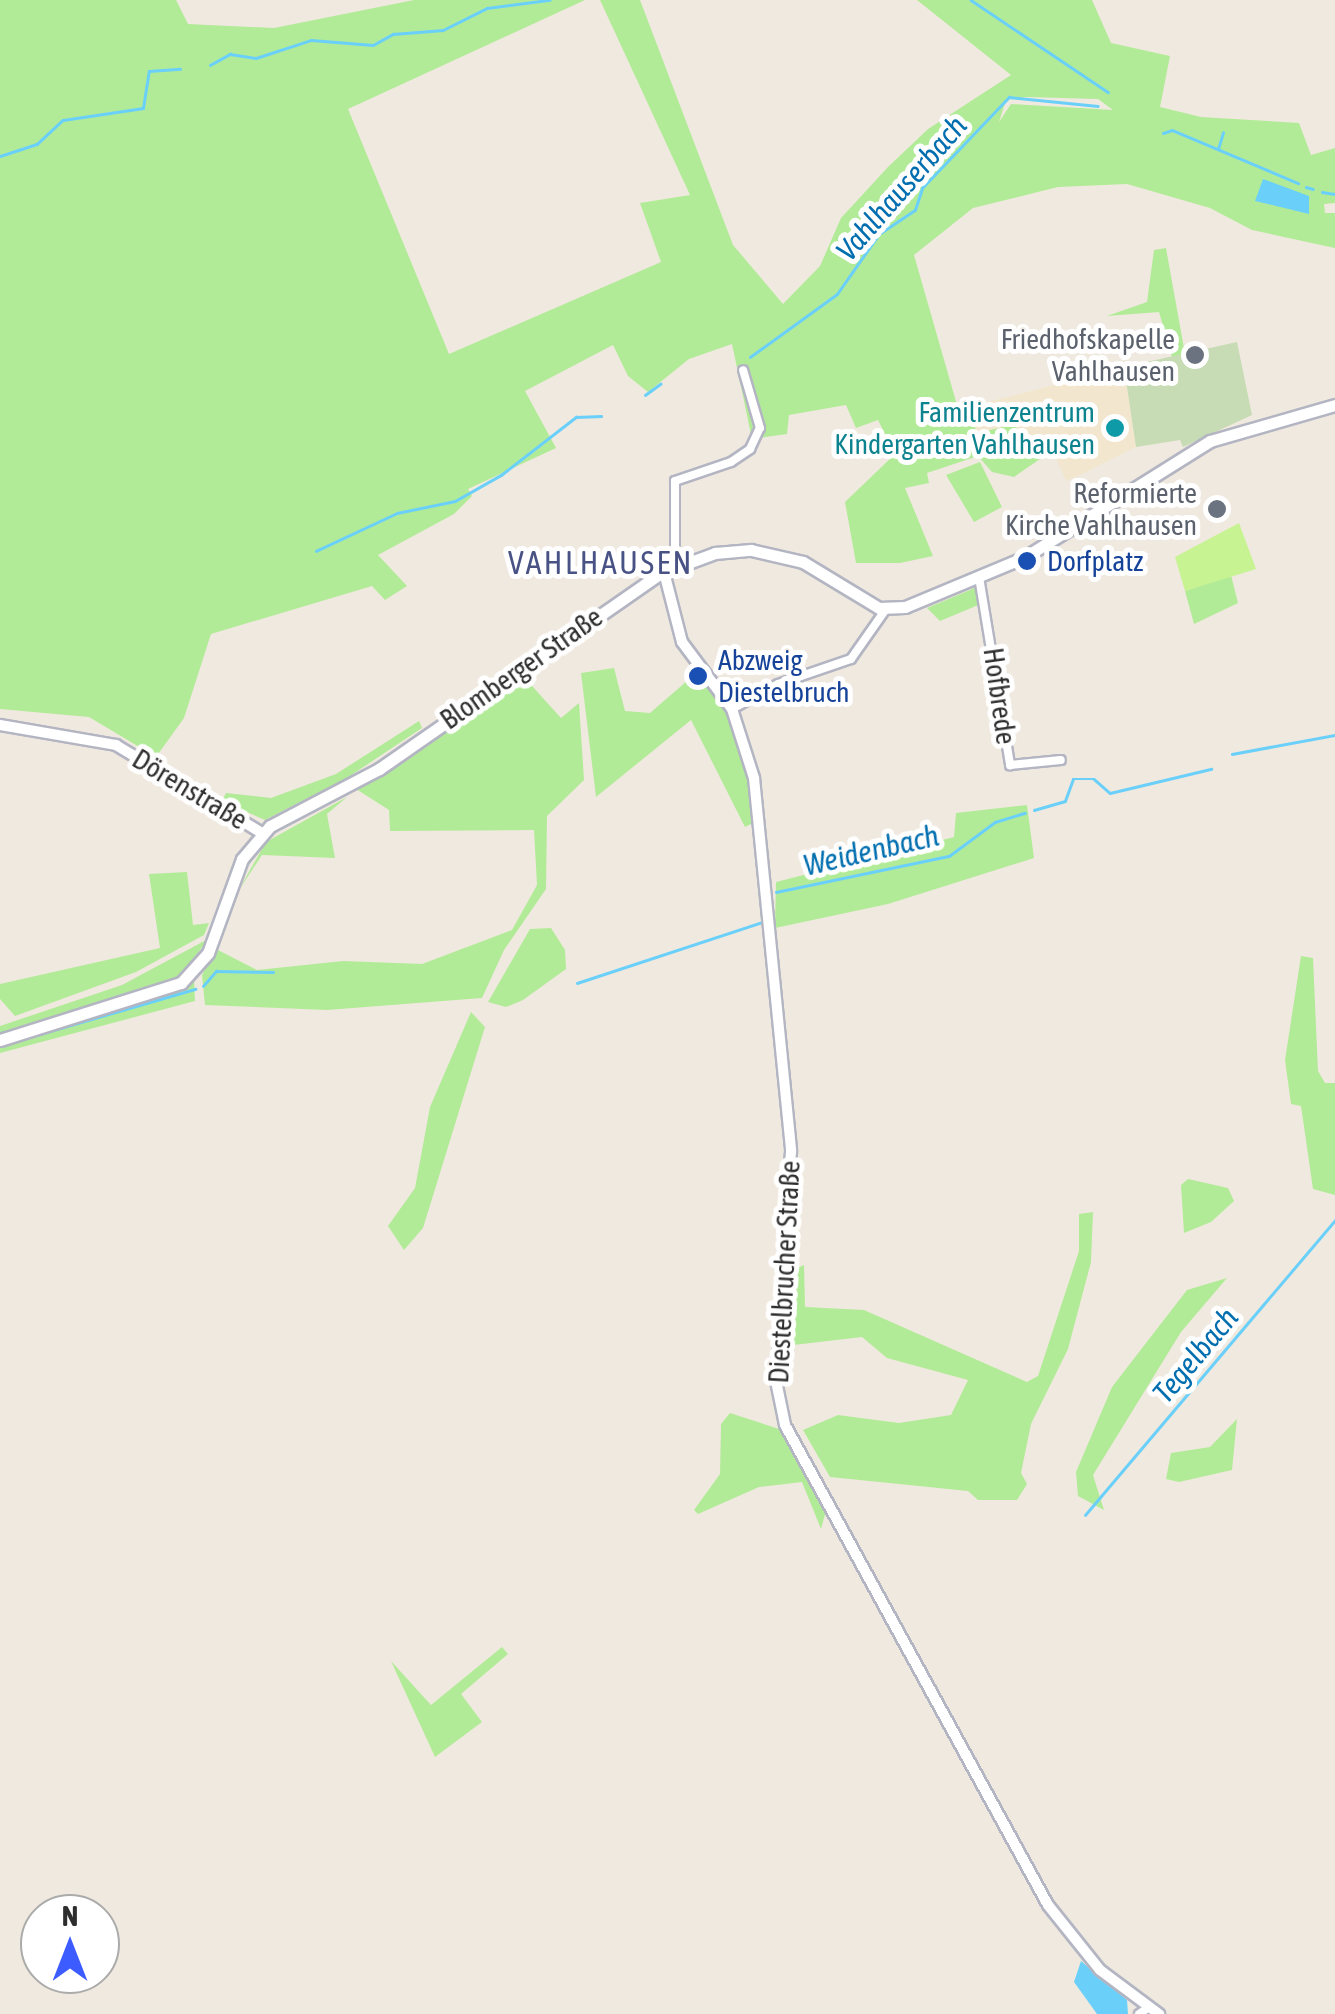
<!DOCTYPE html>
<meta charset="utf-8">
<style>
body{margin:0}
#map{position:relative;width:1335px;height:2014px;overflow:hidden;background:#f0e9df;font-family:"Asap Condensed",sans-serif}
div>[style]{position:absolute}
.education>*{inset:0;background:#f2e7ce}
.green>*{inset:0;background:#b2eb97}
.cemetery>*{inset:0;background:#c7dcb5}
.pitch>*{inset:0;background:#c7f392}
.water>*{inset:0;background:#6ad0fa}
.stream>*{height:2.5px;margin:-1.25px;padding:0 1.25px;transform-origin:1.25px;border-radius:1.25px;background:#6ad0fa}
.roads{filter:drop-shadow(2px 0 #b3b5c2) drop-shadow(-2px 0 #b3b5c2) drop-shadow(0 2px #b3b5c2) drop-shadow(0 -2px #b3b5c2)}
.minor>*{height:8px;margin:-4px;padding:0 4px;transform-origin:4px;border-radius:4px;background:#fff}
.tertiary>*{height:10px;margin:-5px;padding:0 5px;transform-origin:5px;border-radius:5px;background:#fff}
.secondary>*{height:11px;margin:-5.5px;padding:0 5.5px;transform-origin:5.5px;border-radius:5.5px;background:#fff}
.dots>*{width:28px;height:28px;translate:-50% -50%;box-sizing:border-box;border:5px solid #fff;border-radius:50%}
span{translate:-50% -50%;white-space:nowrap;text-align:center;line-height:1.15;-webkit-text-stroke:10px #fff;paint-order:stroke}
.worship-label{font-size:28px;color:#5b616d}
.right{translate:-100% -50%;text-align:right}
.culture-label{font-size:28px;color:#0d838f}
.transit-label{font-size:28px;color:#164399}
.left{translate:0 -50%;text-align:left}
.street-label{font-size:28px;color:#2e2e2e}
.water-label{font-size:30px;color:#006eaf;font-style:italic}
.quarter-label{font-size:32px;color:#485284;letter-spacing:2.5px}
.north{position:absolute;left:20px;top:1894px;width:100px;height:100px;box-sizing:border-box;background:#fff;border:2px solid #ababab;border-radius:50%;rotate:0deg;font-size:28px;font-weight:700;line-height:40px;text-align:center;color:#2e2e2e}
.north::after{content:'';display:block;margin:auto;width:35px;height:45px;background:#3d5cff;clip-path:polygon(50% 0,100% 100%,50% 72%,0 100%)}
</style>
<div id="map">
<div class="education">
<i style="clip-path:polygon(1124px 367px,1136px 447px,1078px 476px,1066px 481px,1050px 444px,1017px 431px,977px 433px,968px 407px)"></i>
</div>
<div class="green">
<i style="clip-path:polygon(evenodd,0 0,176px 0,188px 24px,274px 28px,414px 0,585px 0,348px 109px,449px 354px,661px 262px,640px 203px,690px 195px,600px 0,640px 0,733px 245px,783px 304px,820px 266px,841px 218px,888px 167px,928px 129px,1011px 75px,917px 0,1092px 0,1111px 43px,1170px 56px,1160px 107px,1201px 117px,1299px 123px,1311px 155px,1335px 148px,1335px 203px,1324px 204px,1325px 213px,1335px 213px,1335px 248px,1252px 230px,1210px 208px,1127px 184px,1058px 187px,973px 208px,914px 255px,957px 405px,968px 407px,977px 433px,1012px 425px,1053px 450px,1014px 477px,992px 472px,978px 456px,927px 473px,929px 483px,905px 488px,933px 556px,900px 563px,856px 563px,845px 502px,895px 454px,878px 420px,856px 428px,846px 405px,789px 415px,787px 434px,752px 439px,732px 344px,689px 359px,648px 392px,628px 376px,613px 345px,525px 391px,556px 448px,468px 489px,472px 496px,454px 514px,378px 555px,407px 586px,385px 600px,372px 586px,211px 634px,184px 718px,156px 757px,89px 717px,0 709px,0 0,1026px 97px,1098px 99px,1113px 110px,1011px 104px,999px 122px,1006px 100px,1026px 97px)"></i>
<i style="clip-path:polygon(1166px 248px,1185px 354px,1172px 357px,1159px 312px,1107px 316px,1147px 302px,1154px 250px)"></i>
<i style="clip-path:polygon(980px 462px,1002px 507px,974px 522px,946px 475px)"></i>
<i style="clip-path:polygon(1231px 575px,1238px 603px,1194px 624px,1185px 591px)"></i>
<i style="clip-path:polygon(977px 587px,983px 603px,940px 621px,927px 608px)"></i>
<i style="clip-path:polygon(614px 668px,625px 711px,650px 713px,695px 674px,730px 715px,744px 753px,755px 822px,745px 827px,691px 720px,596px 797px,581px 673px)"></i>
<i style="clip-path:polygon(523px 676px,561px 718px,579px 703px,584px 780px,547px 816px,546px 889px,504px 950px,482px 998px,327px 1010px,205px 1005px,202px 975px,216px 949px,257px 970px,343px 961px,422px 964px,512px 930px,537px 885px,534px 830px,390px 831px,389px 810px,356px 789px)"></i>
<i style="clip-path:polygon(419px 721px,422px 728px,347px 778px,265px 820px,222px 801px,226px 793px,271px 798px,336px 774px)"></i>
<i style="clip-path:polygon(347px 797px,327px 814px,335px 858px,262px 855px,237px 893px,266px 842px)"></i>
<i style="clip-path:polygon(1027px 805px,1034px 858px,888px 904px,775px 928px,776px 882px,954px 837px,956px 813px)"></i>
<i style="clip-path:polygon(187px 872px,193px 925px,209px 923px,204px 935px,136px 972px,15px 1016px,0 999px,0 984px,160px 948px,149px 874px)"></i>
<i style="clip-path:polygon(551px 928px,565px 950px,566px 969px,523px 1000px,506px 1007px,488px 1002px,530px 929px)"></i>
<i style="clip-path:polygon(208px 939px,179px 979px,0 1036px,0 1026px,122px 985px)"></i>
<i style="clip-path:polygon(1301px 956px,1313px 958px,1318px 1071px,1325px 1083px,1335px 1083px,1335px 1195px,1313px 1189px,1301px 1106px,1291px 1104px,1285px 1060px)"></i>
<i style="clip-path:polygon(194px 979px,195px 1001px,0 1053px,0 1043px,162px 997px)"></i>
<i style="clip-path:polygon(471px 1012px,485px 1027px,423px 1228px,404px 1250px,388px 1226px,415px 1188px,430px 1107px)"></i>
<i style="clip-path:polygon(1188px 1179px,1228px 1188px,1234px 1201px,1211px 1222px,1184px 1233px,1181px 1185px)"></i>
<i style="clip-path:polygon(1093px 1212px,1091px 1262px,1068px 1349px,1031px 1424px,1021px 1473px,1027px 1484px,1017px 1500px,978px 1500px,968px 1491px,830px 1477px,803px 1430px,838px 1415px,899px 1423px,951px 1415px,968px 1380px,887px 1358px,862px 1337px,785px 1346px,791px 1271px,804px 1265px,805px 1307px,864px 1310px,1027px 1382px,1038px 1376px,1079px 1251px,1079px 1214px)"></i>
<i style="clip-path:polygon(1227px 1278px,1181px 1332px,1093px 1475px,1104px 1510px,1078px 1496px,1076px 1472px,1112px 1387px,1187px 1290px)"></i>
<i style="clip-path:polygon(730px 1413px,779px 1429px,826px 1511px,821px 1529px,802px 1482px,759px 1487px,698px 1514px,694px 1510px,720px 1474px,721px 1424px)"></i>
<i style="clip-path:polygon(1237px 1419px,1232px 1470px,1179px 1482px,1166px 1479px,1171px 1453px,1210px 1447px)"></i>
<i style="clip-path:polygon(502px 1647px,508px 1654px,461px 1694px,482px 1722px,435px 1757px,391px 1661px,431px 1705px)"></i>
</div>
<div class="cemetery">
<i style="clip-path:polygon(1237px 342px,1252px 415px,1183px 447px,1180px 440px,1136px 447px,1124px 367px)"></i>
</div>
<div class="pitch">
<i style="clip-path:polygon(1239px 523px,1256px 569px,1185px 591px,1175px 557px)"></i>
</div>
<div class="water">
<i style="clip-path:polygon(1263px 179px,1309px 196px,1309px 214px,1255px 201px)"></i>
<i style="clip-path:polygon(1081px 1961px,1127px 2000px,1128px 2014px,1097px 2014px,1074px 1982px)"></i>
</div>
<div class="stream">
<i style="left:971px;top:0;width:165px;rotate:33.9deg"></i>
<i style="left:210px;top:65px;width:23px;rotate:-29deg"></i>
<i style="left:230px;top:54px;width:26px;rotate:9deg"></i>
<i style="left:256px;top:58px;width:58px;rotate:-18.1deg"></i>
<i style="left:311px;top:40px;width:62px;rotate:4.6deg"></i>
<i style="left:373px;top:45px;width:23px;rotate:-29deg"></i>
<i style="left:393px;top:34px;width:50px;rotate:-4.6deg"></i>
<i style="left:443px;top:30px;width:49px;rotate:-26.6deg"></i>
<i style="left:487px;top:8px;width:63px;rotate:-7.4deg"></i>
<i style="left:1163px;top:133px;width:9px;rotate:-18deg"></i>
<i style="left:1172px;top:130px;width:137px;rotate:22.8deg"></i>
<i style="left:1218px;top:149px;width:17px;rotate:-73deg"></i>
<i style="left:0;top:156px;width:39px;rotate:-18deg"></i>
<i style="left:37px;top:144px;width:35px;rotate:-43deg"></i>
<i style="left:63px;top:120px;width:81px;rotate:-8.5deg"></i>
<i style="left:143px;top:108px;width:37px;rotate:-81deg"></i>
<i style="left:149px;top:71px;width:31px;rotate:-4deg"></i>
<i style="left:1306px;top:187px;width:7px;rotate:16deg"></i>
<i style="left:1322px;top:192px;width:13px;rotate:9deg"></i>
<i style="left:750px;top:357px;width:107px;rotate:-35.9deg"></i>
<i style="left:837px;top:294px;width:73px;rotate:-55deg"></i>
<i style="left:879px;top:234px;width:43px;rotate:-33.7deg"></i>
<i style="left:915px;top:210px;width:23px;rotate:-72deg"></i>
<i style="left:922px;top:188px;width:126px;rotate:-46.3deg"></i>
<i style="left:1009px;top:97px;width:89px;rotate:5.8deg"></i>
<i style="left:645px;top:395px;width:19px;rotate:-36deg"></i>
<i style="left:316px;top:551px;width:89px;rotate:-25.1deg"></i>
<i style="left:397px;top:513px;width:59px;rotate:-11.7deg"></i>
<i style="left:455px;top:501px;width:53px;rotate:-29.5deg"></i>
<i style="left:501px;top:475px;width:95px;rotate:-37.7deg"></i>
<i style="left:576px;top:417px;width:25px;rotate:-2deg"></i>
<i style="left:1232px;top:754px;width:105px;rotate:-10.5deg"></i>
<i style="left:1034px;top:810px;width:32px;rotate:-16deg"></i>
<i style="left:1065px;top:801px;width:23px;rotate:-70deg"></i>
<i style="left:1073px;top:779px;width:21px"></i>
<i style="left:1094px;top:779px;width:21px;rotate:41deg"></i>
<i style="left:1110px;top:793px;width:104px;rotate:-13.4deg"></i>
<i style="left:776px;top:892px;width:177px;rotate:-11.8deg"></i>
<i style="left:949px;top:856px;width:57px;rotate:-36.5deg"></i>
<i style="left:995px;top:822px;width:31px;rotate:-17deg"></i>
<i style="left:577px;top:983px;width:195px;rotate:-18.2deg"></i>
<i style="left:762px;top:922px;width:14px;rotate:-90deg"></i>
<i style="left:203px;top:986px;width:20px;rotate:-49deg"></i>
<i style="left:216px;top:971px;width:57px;rotate:1deg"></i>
<i style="left:0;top:1033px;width:13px;rotate:-13deg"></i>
<i style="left:33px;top:1036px;width:169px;rotate:-16.2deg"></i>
<i style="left:11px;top:1042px;width:13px;rotate:-13deg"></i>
<i style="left:1085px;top:1515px;width:387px;rotate:-49.7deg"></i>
</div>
<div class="roads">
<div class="minor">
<i style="left:675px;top:567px;width:86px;rotate:-90deg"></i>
<i style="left:675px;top:481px;width:59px;rotate:-18.7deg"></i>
<i style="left:731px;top:462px;width:23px;rotate:-34deg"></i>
<i style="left:750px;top:449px;width:23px;rotate:-65deg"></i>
<i style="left:760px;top:428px;width:60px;rotate:-106.3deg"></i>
<i style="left:979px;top:577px;width:191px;rotate:80.6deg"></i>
<i style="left:1010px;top:765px;width:51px;rotate:-5.6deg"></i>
<i style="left:732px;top:709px;width:52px;rotate:-28.5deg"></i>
<i style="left:778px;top:684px;width:77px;rotate:-18.9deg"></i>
<i style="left:851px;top:659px;width:61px;rotate:-55deg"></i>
<i style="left:1139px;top:2014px;width:11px;rotate:-34deg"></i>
</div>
<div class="tertiary">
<i style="left:664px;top:572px;width:72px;rotate:75.6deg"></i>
<i style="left:682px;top:642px;width:84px;rotate:53.3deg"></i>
<i style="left:732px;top:709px;width:72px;rotate:72.3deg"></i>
<i style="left:754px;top:778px;width:375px;rotate:84.3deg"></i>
<i style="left:791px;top:1151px;width:230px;rotate:93.7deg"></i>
<i style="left:776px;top:1381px;width:45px;rotate:78.4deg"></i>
<i style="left:785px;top:1425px;width:547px;rotate:61.28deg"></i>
<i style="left:1048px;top:1905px;width:83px;rotate:51.3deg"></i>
<i style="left:1100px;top:1970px;width:74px;rotate:36.7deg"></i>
<i style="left:0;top:725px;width:118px;rotate:9.8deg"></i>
<i style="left:116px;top:745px;width:170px;rotate:31.1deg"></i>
</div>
<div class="secondary">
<i style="left:0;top:1040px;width:190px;rotate:-17.5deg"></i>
<i style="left:181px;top:983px;width:40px;rotate:-48deg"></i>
<i style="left:208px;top:953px;width:100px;rotate:-70.1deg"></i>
<i style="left:242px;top:859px;width:43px;rotate:-49.7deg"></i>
<i style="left:270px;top:826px;width:123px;rotate:-27.6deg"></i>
<i style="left:379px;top:769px;width:343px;rotate:-34.8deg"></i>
<i style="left:661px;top:573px;width:58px;rotate:-20.3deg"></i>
<i style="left:715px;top:553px;width:36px;rotate:-5deg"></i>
<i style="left:751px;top:550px;width:53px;rotate:13deg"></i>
<i style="left:803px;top:562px;width:89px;rotate:31.2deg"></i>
<i style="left:879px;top:608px;width:26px;rotate:-2deg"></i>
<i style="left:905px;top:607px;width:130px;rotate:-22.6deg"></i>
<i style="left:1025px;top:557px;width:218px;rotate:-32.1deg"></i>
<i style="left:1210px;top:441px;width:130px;rotate:-16.1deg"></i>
</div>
</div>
<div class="dots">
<i style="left:1195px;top:355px;background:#6b7280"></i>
<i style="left:1115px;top:428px;background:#0f9aa8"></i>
<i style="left:1217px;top:509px;background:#6b7280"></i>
<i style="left:1027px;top:561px;background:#1a4fb4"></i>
<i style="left:698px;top:676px;background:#1a4fb4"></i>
</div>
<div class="worship-label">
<span class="right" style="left:1175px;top:355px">Friedhofskapelle<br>Vahlhausen</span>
<span class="right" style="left:1197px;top:509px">Reformierte<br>Kirche Vahlhausen</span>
</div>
<div class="culture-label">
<span class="right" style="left:1095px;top:428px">Familienzentrum<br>Kindergarten Vahlhausen</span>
</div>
<div class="transit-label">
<span class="left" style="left:1047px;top:561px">Dorfplatz</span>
<span class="left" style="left:718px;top:676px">Abzweig<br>Diestelbruch</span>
</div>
<div class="street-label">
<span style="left:521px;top:668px;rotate:-35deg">Blomberger Straße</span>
<span style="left:1000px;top:696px;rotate:82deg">Hofbrede</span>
<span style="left:190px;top:789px;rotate:31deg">Dörenstraße</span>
<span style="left:784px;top:1272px;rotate:-87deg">Diestelbrucher Straße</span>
</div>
<div class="water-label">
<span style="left:901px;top:188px;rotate:-49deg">Vahlhauserbach</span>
<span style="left:871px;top:850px;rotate:-13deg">Weidenbach</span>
<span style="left:1195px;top:1355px;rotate:-50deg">Tegelbach</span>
</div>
<div class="quarter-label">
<span style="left:601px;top:563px">VAHLHAUSEN</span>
</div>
<div class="north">N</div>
</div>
